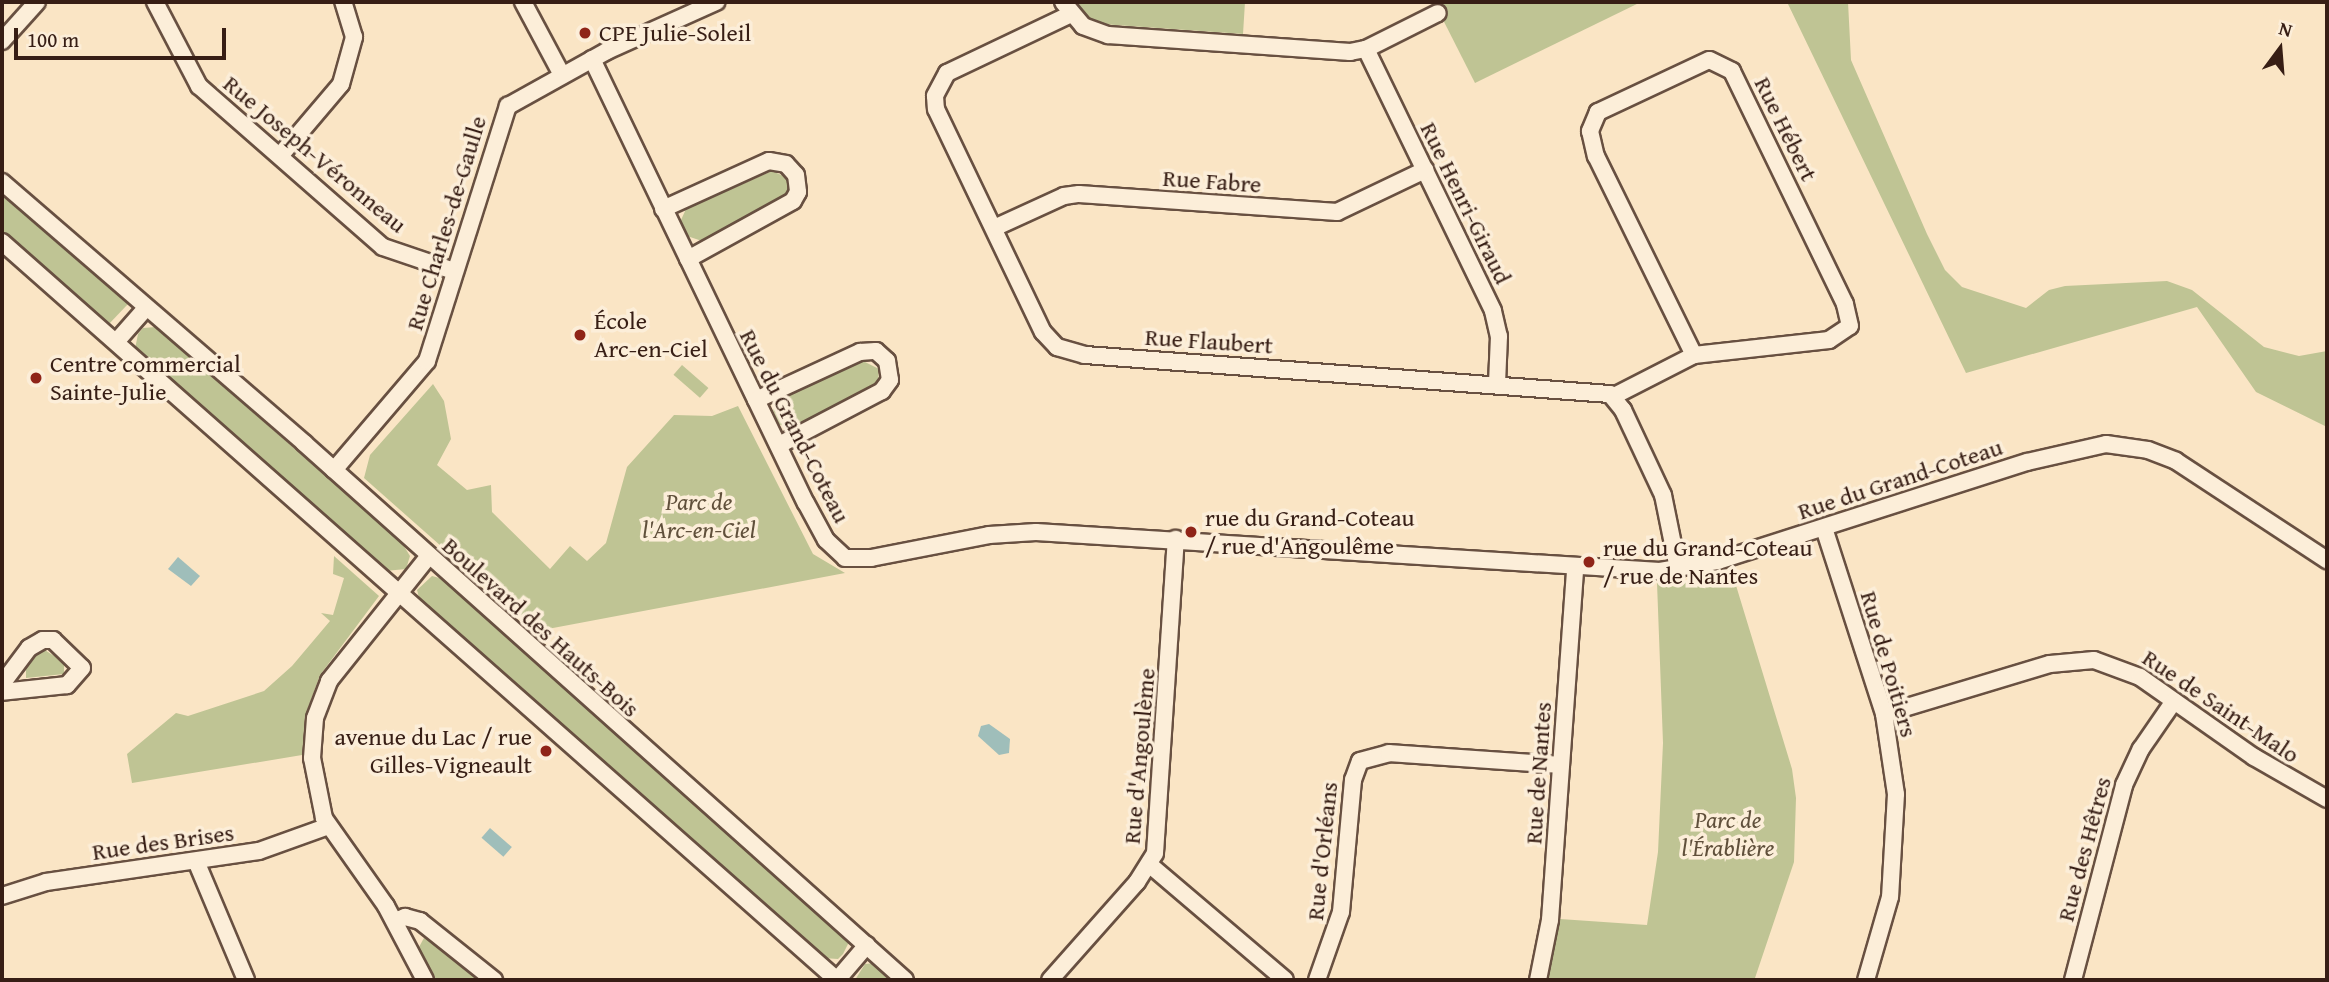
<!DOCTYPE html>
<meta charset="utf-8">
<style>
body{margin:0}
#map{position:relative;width:2329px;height:982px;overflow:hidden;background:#fae5c5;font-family:"Gentium Book Plus",serif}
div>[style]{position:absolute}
.green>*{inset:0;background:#bfc494;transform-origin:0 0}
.water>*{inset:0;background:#9fbeba;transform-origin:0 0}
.roads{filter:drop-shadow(2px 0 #685041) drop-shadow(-2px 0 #685041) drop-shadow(0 2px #685041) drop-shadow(0 -2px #685041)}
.minor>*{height:16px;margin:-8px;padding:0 8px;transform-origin:8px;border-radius:8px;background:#fceed9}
.dots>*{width:19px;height:19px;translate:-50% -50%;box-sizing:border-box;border:4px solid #fceed9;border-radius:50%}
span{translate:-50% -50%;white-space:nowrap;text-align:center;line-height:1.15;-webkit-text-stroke:7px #fceed9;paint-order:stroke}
.poi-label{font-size:24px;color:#371e15}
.left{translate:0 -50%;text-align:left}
.right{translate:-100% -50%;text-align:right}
.street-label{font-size:24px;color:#371e15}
.park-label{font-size:24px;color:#60503b;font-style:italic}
.frame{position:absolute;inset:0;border:4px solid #371e15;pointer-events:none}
.north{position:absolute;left:2245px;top:14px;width:70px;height:70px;-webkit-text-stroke:5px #fceed9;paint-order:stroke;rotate:16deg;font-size:19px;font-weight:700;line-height:28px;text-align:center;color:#371e15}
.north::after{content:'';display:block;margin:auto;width:24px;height:32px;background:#371e15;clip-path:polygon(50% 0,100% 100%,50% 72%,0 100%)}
.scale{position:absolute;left:14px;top:28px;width:212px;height:32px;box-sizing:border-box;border:4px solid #371e15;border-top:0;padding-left:9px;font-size:21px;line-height:24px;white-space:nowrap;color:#371e15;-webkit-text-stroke:5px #fceed9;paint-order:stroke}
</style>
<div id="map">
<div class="green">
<i style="clip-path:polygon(1075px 2px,1245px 2px,1243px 34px,1101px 24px,1087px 17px)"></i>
<i style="clip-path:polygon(1434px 2px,1641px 2px,1475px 83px)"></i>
<i style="clip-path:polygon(1787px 2px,1848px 2px,1851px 60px,1927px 234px,1945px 270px,1962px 287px,2026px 308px,2049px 290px,2065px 286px,2167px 281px,2192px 290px,2264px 347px,2299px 356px,2327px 351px,2327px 427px,2256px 392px,2197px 307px,1966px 373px)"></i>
<i style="clip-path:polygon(772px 171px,786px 177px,788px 189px,783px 198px,702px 241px,687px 236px,681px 220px,686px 209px)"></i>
<i style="clip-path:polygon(2px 188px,126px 300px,128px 304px,108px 325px,2px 234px)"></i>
<i style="clip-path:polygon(156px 327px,402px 543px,410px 556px,406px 569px,385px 571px,139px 356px,135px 349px,138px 334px,143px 328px)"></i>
<i style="clip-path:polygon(861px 360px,879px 369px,878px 383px,872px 389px,792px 429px,778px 424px,773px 410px,778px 400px)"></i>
<i style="left:682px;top:365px;width:35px;height:13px;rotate:41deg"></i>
<i style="clip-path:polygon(433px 384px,444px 401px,451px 439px,437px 465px,467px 490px,491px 485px,492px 512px,550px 569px,570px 546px,587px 561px,606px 543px,627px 467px,674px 415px,712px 416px,738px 406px,813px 554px,845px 573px,537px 631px,364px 478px,370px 455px)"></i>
<i style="clip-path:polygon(334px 556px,379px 596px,320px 675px,305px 716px,302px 755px,132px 783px,127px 754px,176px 713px,188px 716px,264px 691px,292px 666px,330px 621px,321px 613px,333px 615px,344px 578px,333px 574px)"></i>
<i style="clip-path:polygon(1731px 569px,1792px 769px,1796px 798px,1794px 862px,1755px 978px,1761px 980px,1548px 980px,1560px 919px,1647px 925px,1658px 852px,1663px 743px,1657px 583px,1693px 581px)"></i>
<i style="clip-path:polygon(432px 576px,443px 579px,840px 929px,849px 942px,843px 954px,838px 959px,823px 958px,421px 605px,417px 590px)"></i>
<i style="clip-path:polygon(43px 649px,64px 662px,64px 674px,26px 678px,26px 667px)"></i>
<i style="clip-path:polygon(424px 938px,434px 939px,481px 980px,435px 980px,419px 947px)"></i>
<i style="clip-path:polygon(875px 963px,899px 980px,855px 980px,865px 964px)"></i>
</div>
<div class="water">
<i style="clip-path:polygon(178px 557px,200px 576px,191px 586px,168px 569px)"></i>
<i style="clip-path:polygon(989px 724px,1010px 739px,1009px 753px,999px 755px,978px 736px,981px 726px)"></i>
<i style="left:490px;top:828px;width:29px;height:13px;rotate:41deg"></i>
</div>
<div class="roads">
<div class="minor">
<i style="left:155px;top:2px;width:95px;rotate:62.4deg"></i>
<i style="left:199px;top:86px;width:244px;rotate:41.2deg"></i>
<i style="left:383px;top:247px;width:75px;rotate:18.7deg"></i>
<i style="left:523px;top:2px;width:83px;rotate:61.9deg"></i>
<i style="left:1063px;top:2px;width:31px;rotate:50deg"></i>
<i style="left:1083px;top:26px;width:27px;rotate:20deg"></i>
<i style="left:1108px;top:35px;width:243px;rotate:4deg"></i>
<i style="left:1350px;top:52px;width:16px;rotate:-11deg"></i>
<i style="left:1366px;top:49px;width:80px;rotate:-26.6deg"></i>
<i style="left:1069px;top:15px;width:135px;rotate:154.6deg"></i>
<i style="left:947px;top:73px;width:26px;rotate:118deg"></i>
<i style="left:935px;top:96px;width:13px;rotate:86deg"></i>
<i style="left:936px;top:109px;width:247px;rotate:64.4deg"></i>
<i style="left:1043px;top:332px;width:21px;rotate:47deg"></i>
<i style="left:1057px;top:347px;width:29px;rotate:16deg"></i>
<i style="left:1085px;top:355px;width:526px;rotate:4.25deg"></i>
<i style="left:1610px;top:394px;width:21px;rotate:51deg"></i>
<i style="left:1623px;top:410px;width:94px;rotate:64.8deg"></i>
<i style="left:1663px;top:495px;width:76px;rotate:78.5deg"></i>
<i style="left:2px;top:41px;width:52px;rotate:-48.1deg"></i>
<i style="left:1366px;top:49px;width:291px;rotate:64.1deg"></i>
<i style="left:1493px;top:311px;width:26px;rotate:77deg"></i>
<i style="left:1499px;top:336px;width:48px;rotate:92.4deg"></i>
<i style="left:592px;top:59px;width:493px;rotate:64.3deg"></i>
<i style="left:806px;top:503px;width:42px;rotate:61.6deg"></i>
<i style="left:826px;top:540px;width:26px;rotate:43deg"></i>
<i style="left:845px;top:558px;width:26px"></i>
<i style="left:871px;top:558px;width:120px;rotate:-11deg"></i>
<i style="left:989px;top:535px;width:47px;rotate:-3.7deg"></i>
<i style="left:1036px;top:532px;width:625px;rotate:3.58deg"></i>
<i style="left:1660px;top:571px;width:59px;rotate:-9.8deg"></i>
<i style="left:1718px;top:561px;width:324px;rotate:-17.8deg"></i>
<i style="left:2027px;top:462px;width:81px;rotate:-12.8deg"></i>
<i style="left:2106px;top:444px;width:42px;rotate:8.1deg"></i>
<i style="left:2148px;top:450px;width:30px;rotate:21deg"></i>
<i style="left:2176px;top:461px;width:181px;rotate:33.3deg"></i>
<i style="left:280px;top:156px;width:94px;rotate:-49.7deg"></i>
<i style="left:341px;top:84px;width:49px;rotate:-74.5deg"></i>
<i style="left:354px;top:37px;width:37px;rotate:-107deg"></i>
<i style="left:2px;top:182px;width:399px;rotate:40.8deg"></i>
<i style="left:304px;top:443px;width:806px;rotate:41.78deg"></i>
<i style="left:663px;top:209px;width:116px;rotate:-24.4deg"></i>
<i style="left:769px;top:161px;width:17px;rotate:10deg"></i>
<i style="left:786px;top:164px;width:15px;rotate:48deg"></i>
<i style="left:796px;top:175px;width:17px;rotate:83deg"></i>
<i style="left:798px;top:192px;width:10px;rotate:119deg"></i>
<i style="left:793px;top:201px;width:120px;rotate:151.1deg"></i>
<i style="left:994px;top:228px;width:77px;rotate:-24.6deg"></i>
<i style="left:1064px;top:196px;width:15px;rotate:-8deg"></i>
<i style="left:1079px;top:194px;width:259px;rotate:4deg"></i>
<i style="left:1337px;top:212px;width:98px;rotate:-25.5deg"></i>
<i style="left:2px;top:242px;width:1114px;rotate:41.47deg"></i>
<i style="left:116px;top:342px;width:45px;rotate:-48.6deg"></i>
<i style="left:1614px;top:396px;width:90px;rotate:-27.1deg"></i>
<i style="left:1694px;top:355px;width:136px;rotate:-6.3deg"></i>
<i style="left:1829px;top:340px;width:25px;rotate:-34deg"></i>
<i style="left:1850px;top:326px;width:23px;rotate:-103deg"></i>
<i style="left:1845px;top:304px;width:259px;rotate:-115.9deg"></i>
<i style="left:1732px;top:71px;width:25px;rotate:-154deg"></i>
<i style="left:1709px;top:60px;width:123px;rotate:154.9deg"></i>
<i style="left:1598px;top:112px;width:21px;rotate:113deg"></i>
<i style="left:1590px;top:131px;width:26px;rotate:77deg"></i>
<i style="left:1596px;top:156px;width:222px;rotate:63.8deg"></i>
<i style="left:756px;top:400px;width:115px;rotate:-24.8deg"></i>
<i style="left:860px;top:352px;width:16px;rotate:-4deg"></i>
<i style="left:876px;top:351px;width:15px;rotate:42deg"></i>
<i style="left:887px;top:361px;width:19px;rotate:81deg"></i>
<i style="left:890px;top:380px;width:14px;rotate:126deg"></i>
<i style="left:882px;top:391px;width:116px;rotate:152.3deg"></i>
<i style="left:334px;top:470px;width:143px;rotate:-49.5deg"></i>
<i style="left:427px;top:361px;width:268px;rotate:-72.4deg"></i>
<i style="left:508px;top:106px;width:113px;rotate:-29.1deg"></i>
<i style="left:607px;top:51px;width:120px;rotate:-24.2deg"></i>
<i style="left:1824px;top:528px;width:195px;rotate:72.1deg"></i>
<i style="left:1884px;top:714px;width:81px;rotate:81.5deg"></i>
<i style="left:1896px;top:794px;width:103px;rotate:93.3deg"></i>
<i style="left:1890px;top:897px;width:86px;rotate:106.1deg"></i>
<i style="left:2px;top:684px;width:45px;rotate:-53.1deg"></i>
<i style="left:29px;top:648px;width:16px;rotate:-30deg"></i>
<i style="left:43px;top:640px;width:10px"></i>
<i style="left:53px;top:640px;width:40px;rotate:44deg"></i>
<i style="left:82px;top:668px;width:23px;rotate:131deg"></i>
<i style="left:67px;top:685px;width:65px;rotate:173.9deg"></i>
<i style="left:1884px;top:714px;width:173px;rotate:-16.8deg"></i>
<i style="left:2050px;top:664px;width:44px;rotate:-5.2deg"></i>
<i style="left:2094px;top:660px;width:49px;rotate:20.3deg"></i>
<i style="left:2140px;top:677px;width:139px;rotate:35.1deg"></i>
<i style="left:2254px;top:757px;width:84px;rotate:29.9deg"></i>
<i style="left:196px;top:861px;width:129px;rotate:67.2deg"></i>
<i style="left:1150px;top:865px;width:177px;rotate:40.4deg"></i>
<i style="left:2px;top:896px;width:46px;rotate:-17.7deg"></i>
<i style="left:46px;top:882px;width:215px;rotate:-8.3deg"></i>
<i style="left:259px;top:851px;width:74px;rotate:-19.7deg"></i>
<i style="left:395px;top:921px;width:11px;rotate:-22deg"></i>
<i style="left:405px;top:917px;width:16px;rotate:15deg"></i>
<i style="left:420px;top:921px;width:95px;rotate:38.6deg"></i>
<i style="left:425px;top:980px;width:84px;rotate:-117.8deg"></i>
<i style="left:386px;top:906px;width:108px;rotate:-125.2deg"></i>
<i style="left:324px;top:818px;width:61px;rotate:-101.3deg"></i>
<i style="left:312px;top:758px;width:40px;rotate:-85.7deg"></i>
<i style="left:315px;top:718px;width:40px;rotate:-69deg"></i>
<i style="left:329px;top:681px;width:159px;rotate:-51.4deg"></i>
<i style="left:837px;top:980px;width:46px;rotate:-49.4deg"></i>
<i style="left:1050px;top:980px;width:131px;rotate:-48.4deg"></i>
<i style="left:1137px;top:882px;width:34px;rotate:-58deg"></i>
<i style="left:1155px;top:853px;width:315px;rotate:-86.2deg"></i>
<i style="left:1317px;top:980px;width:72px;rotate:-70.6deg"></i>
<i style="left:1341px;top:912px;width:133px;rotate:-84.8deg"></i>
<i style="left:1353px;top:780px;width:20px;rotate:-70deg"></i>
<i style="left:1360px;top:761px;width:30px;rotate:-15deg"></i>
<i style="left:1389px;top:753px;width:172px;rotate:4deg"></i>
<i style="left:1538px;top:980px;width:61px;rotate:-78.7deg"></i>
<i style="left:1550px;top:920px;width:354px;rotate:-85.9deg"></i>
<i style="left:2073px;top:980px;width:202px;rotate:-75.3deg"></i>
<i style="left:2124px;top:785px;width:40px;rotate:-65deg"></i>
<i style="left:2141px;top:749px;width:58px;rotate:-55.5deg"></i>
</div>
</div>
<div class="dots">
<i style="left:585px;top:33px;background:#8f2418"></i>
<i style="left:580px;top:335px;background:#8f2418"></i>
<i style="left:36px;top:378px;background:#8f2418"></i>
<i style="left:1191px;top:532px;background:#8f2418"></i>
<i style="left:1589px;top:562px;background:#8f2418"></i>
<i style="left:546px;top:751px;background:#8f2418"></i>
</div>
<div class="poi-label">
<span class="left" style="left:599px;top:33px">CPE Julie-Soleil</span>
<span class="left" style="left:594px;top:335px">École<br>Arc-en-Ciel</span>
<span class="left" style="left:50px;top:378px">Centre commercial<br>Sainte-Julie</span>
<span class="left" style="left:1205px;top:532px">rue du Grand-Coteau<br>/ rue d'Angoulême</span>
<span class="left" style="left:1603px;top:562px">rue du Grand-Coteau<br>/ rue de Nantes</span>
<span class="right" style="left:532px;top:751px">avenue du Lac / rue<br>Gilles-Vigneault</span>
</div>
<div class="street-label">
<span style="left:1786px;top:129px;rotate:64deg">Rue Hébert</span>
<span style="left:315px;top:154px;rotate:40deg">Rue Joseph-Véronneau</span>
<span style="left:1212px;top:181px;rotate:4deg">Rue Fabre</span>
<span style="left:1466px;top:203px;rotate:64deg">Rue Henri-Giraud</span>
<span style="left:446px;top:223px;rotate:-73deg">Rue Charles-de-Gaulle</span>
<span style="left:1209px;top:341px;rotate:4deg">Rue Flaubert</span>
<span style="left:795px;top:426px;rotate:63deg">Rue du Grand-Coteau</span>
<span style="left:1900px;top:479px;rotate:-18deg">Rue du Grand-Coteau</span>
<span style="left:541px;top:627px;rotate:42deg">Boulevard des Hauts-Bois</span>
<span style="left:1889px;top:664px;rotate:74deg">Rue de Poitiers</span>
<span style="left:2221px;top:706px;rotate:34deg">Rue de Saint-Malo</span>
<span style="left:1139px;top:756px;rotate:-85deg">Rue d'Angoulème</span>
<span style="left:1538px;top:773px;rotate:-86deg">Rue de Nantes</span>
<span style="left:163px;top:842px;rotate:-8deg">Rue des Brises</span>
<span style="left:2084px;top:849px;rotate:-75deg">Rue des Hêtres</span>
<span style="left:1322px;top:851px;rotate:-84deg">Rue d'Orléans</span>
</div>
<div class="park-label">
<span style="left:699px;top:516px">Parc de<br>l'Arc-en-Ciel</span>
<span style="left:1728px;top:834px">Parc de<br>l'Érablière</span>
</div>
<div class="frame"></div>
<div class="north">N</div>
<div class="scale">100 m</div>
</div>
